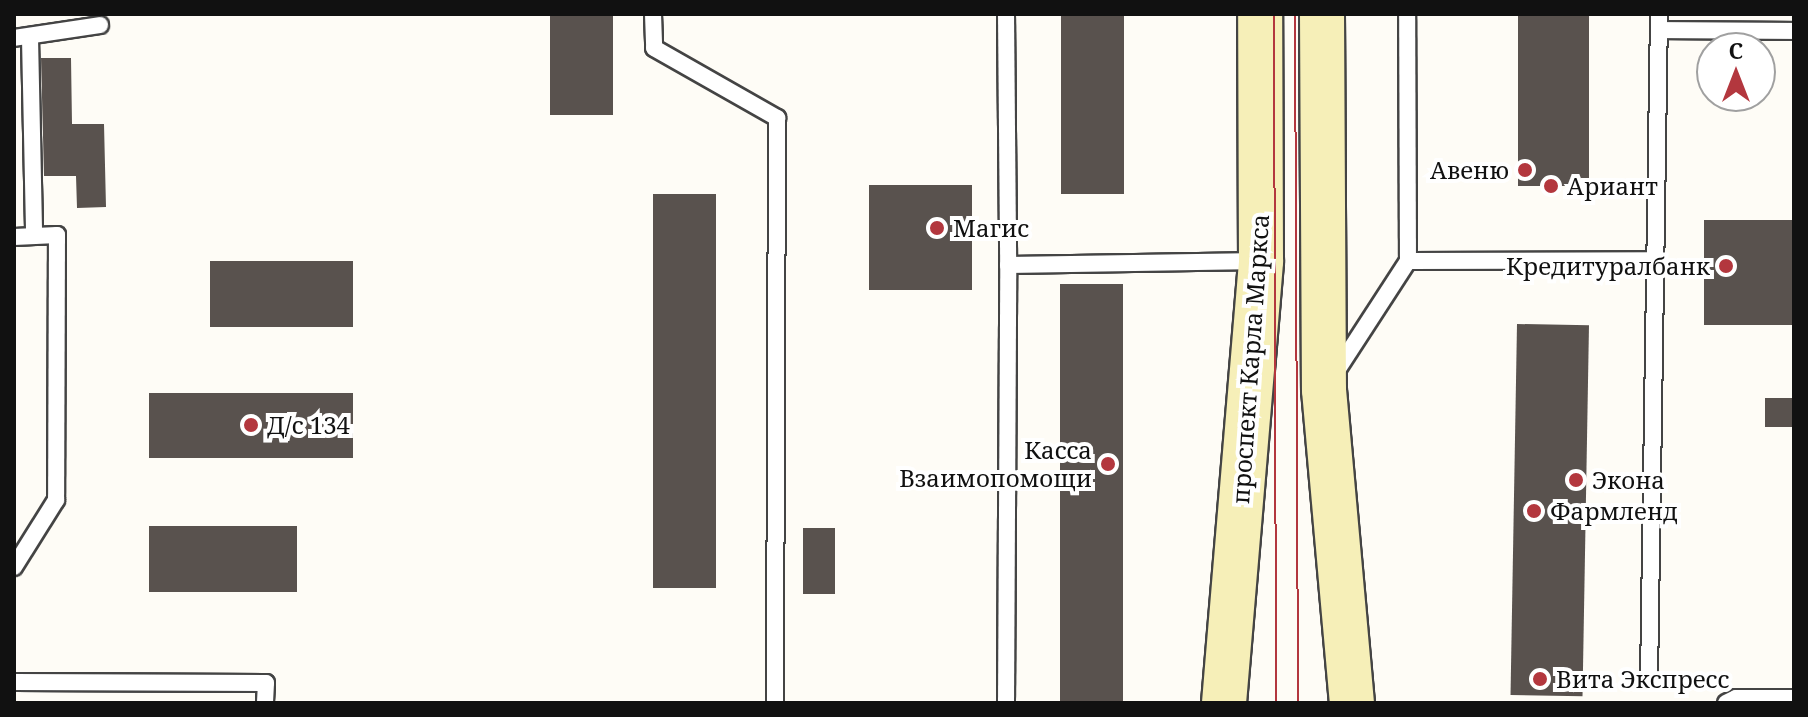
<!DOCTYPE html>
<meta charset="utf-8">
<style>
body{margin:0}
#map{position:relative;width:1808px;height:717px;overflow:hidden;background:#fefcf6;font-family:"Noto Serif",serif}
div>[style]{position:absolute}
.building>*{inset:0;background:#59524e;transform-origin:0 0}
.roads{filter:drop-shadow(2px 0 #444) drop-shadow(-2px 0 #444) drop-shadow(0 2px #444) drop-shadow(0 -2px #444)}
.lane>*{height:16px;margin:-8px;padding:0 8px;transform-origin:8px;border-radius:8px;background:#fff}
.secondary>*{height:44px;margin:-22px;padding:0 22px;transform-origin:22px;border-radius:22px;background:#f6efb8}
.tram>*{height:2px;margin:-1px;padding:0 1px;transform-origin:1px;border-radius:1px;background:#b3373e}
.dots>*{width:22px;height:22px;translate:-50% -50%;box-sizing:border-box;border:4px solid #fff;border-radius:50%}
span{translate:-50% -50%;white-space:nowrap;text-align:center;line-height:1.15;-webkit-text-stroke:8px #fff;paint-order:stroke}
.poi-label{font-size:24px;color:#111}
.right{translate:-100% -50%;text-align:right}
.left{translate:0 -50%;text-align:left}
.street-label{font-size:24px;color:#111}
.frame{position:absolute;inset:0;border:16px solid #111;pointer-events:none}
.north{position:absolute;left:1696px;top:32px;width:80px;height:80px;box-sizing:border-box;background:#fff;border:2px solid #a0a0a0;border-radius:50%;rotate:0deg;font-size:22px;font-weight:700;line-height:32px;text-align:center;color:#111}
.north::after{content:'';display:block;margin:auto;width:28px;height:36px;background:#b3373e;clip-path:polygon(50% 0,100% 100%,50% 72%,0 100%)}
</style>
<div id="map">
<div class="building">
<i style="left:550px;top:14px;width:63px;height:101px"></i>
<i style="left:1061px;top:14px;width:63px;height:180px"></i>
<i style="left:1518px;top:14px;width:71px;height:172px"></i>
<i style="clip-path:polygon(41px 58px,71px 58px,72px 124px,104px 124px,106px 207px,77px 208px,76px 176px,44px 176px)"></i>
<i style="left:869px;top:185px;width:103px;height:105px"></i>
<i style="left:653px;top:194px;width:63px;height:394px"></i>
<i style="left:1704px;top:220px;width:90px;height:105px"></i>
<i style="left:210px;top:261px;width:143px;height:66px"></i>
<i style="left:1060px;top:284px;width:63px;height:419px"></i>
<i style="left:1517px;top:324px;width:72px;height:371px;rotate:1deg"></i>
<i style="left:149px;top:393px;width:204px;height:65px"></i>
<i style="left:1765px;top:398px;width:29px;height:29px"></i>
<i style="left:149px;top:526px;width:148px;height:66px"></i>
<i style="left:803px;top:528px;width:32px;height:66px"></i>
</div>
<div class="roads">
<div class="lane">
<i style="left:653px;top:14px;width:34px;rotate:88deg"></i>
<i style="left:654px;top:48px;width:142px;rotate:29.6deg"></i>
<i style="left:777px;top:118px;width:585px;rotate:90.2deg"></i>
<i style="left:1006px;top:14px;width:251px;rotate:89.5deg"></i>
<i style="left:1008px;top:265px;width:252px;rotate:-0.9deg"></i>
<i style="left:1659px;top:30px;width:135px;rotate:0.4deg"></i>
<i style="left:14px;top:38px;width:87px;rotate:-8.6deg"></i>
<i style="left:30px;top:38px;width:198px;rotate:88.8deg"></i>
<i style="left:14px;top:237px;width:43px;rotate:-2.7deg"></i>
<i style="left:57px;top:235px;width:265px;rotate:90.2deg"></i>
<i style="left:56px;top:500px;width:79px;rotate:122.1deg"></i>
<i style="left:1408px;top:261px;width:246px;rotate:-0.2deg"></i>
<i style="left:1334px;top:375px;width:136px;rotate:-57deg"></i>
<i style="left:1408px;top:261px;width:247px;rotate:-90.2deg"></i>
<i style="left:1649px;top:680px;width:666px;rotate:-89.14deg"></i>
<i style="left:14px;top:682px;width:252px;rotate:0.2deg"></i>
<i style="left:266px;top:683px;width:20px;rotate:93deg"></i>
<i style="left:1006px;top:703px;width:438px;rotate:-89.7deg"></i>
<i style="left:1726px;top:703px;width:11px;rotate:-27deg"></i>
<i style="left:1736px;top:698px;width:58px"></i>
</div>
<div class="secondary">
<i style="left:1322px;top:14px;width:376px;rotate:89.7deg"></i>
<i style="left:1324px;top:390px;width:314px;rotate:84.9deg"></i>
<i style="left:1224px;top:703px;width:444px;rotate:-85.2deg"></i>
<i style="left:1261px;top:261px;width:247px;rotate:-90.2deg"></i>
</div>
</div>
<div class="tram">
<i style="left:1274px;top:14px;width:689px;rotate:89.83deg"></i>
<i style="left:1295px;top:14px;width:689px;rotate:89.75deg"></i>
</div>
<div class="dots">
<i style="left:1525px;top:170px;background:#b3373e"></i>
<i style="left:1551px;top:186px;background:#b3373e"></i>
<i style="left:937px;top:228px;background:#b3373e"></i>
<i style="left:1726px;top:266px;background:#b3373e"></i>
<i style="left:251px;top:425px;background:#b3373e"></i>
<i style="left:1108px;top:464px;background:#b3373e"></i>
<i style="left:1576px;top:480px;background:#b3373e"></i>
<i style="left:1534px;top:511px;background:#b3373e"></i>
<i style="left:1540px;top:679px;background:#b3373e"></i>
</div>
<div class="poi-label">
<span class="right" style="left:1509px;top:170px">Авеню</span>
<span class="left" style="left:1567px;top:186px">Ариант</span>
<span class="left" style="left:953px;top:228px">Магис</span>
<span class="right" style="left:1710px;top:266px">Кредитуралбанк</span>
<span class="left" style="left:267px;top:425px">Д/с 134</span>
<span class="right" style="left:1092px;top:464px">Касса<br>Взаимопомощи</span>
<span class="left" style="left:1592px;top:480px">Экона</span>
<span class="left" style="left:1550px;top:511px">Фармленд</span>
<span class="left" style="left:1556px;top:679px">Вита Экспресс</span>
</div>
<div class="street-label">
<span style="left:1250px;top:359px;rotate:-86deg">проспект Карла Маркса</span>
</div>
<div class="frame"></div>
<div class="north">С</div>
</div>
